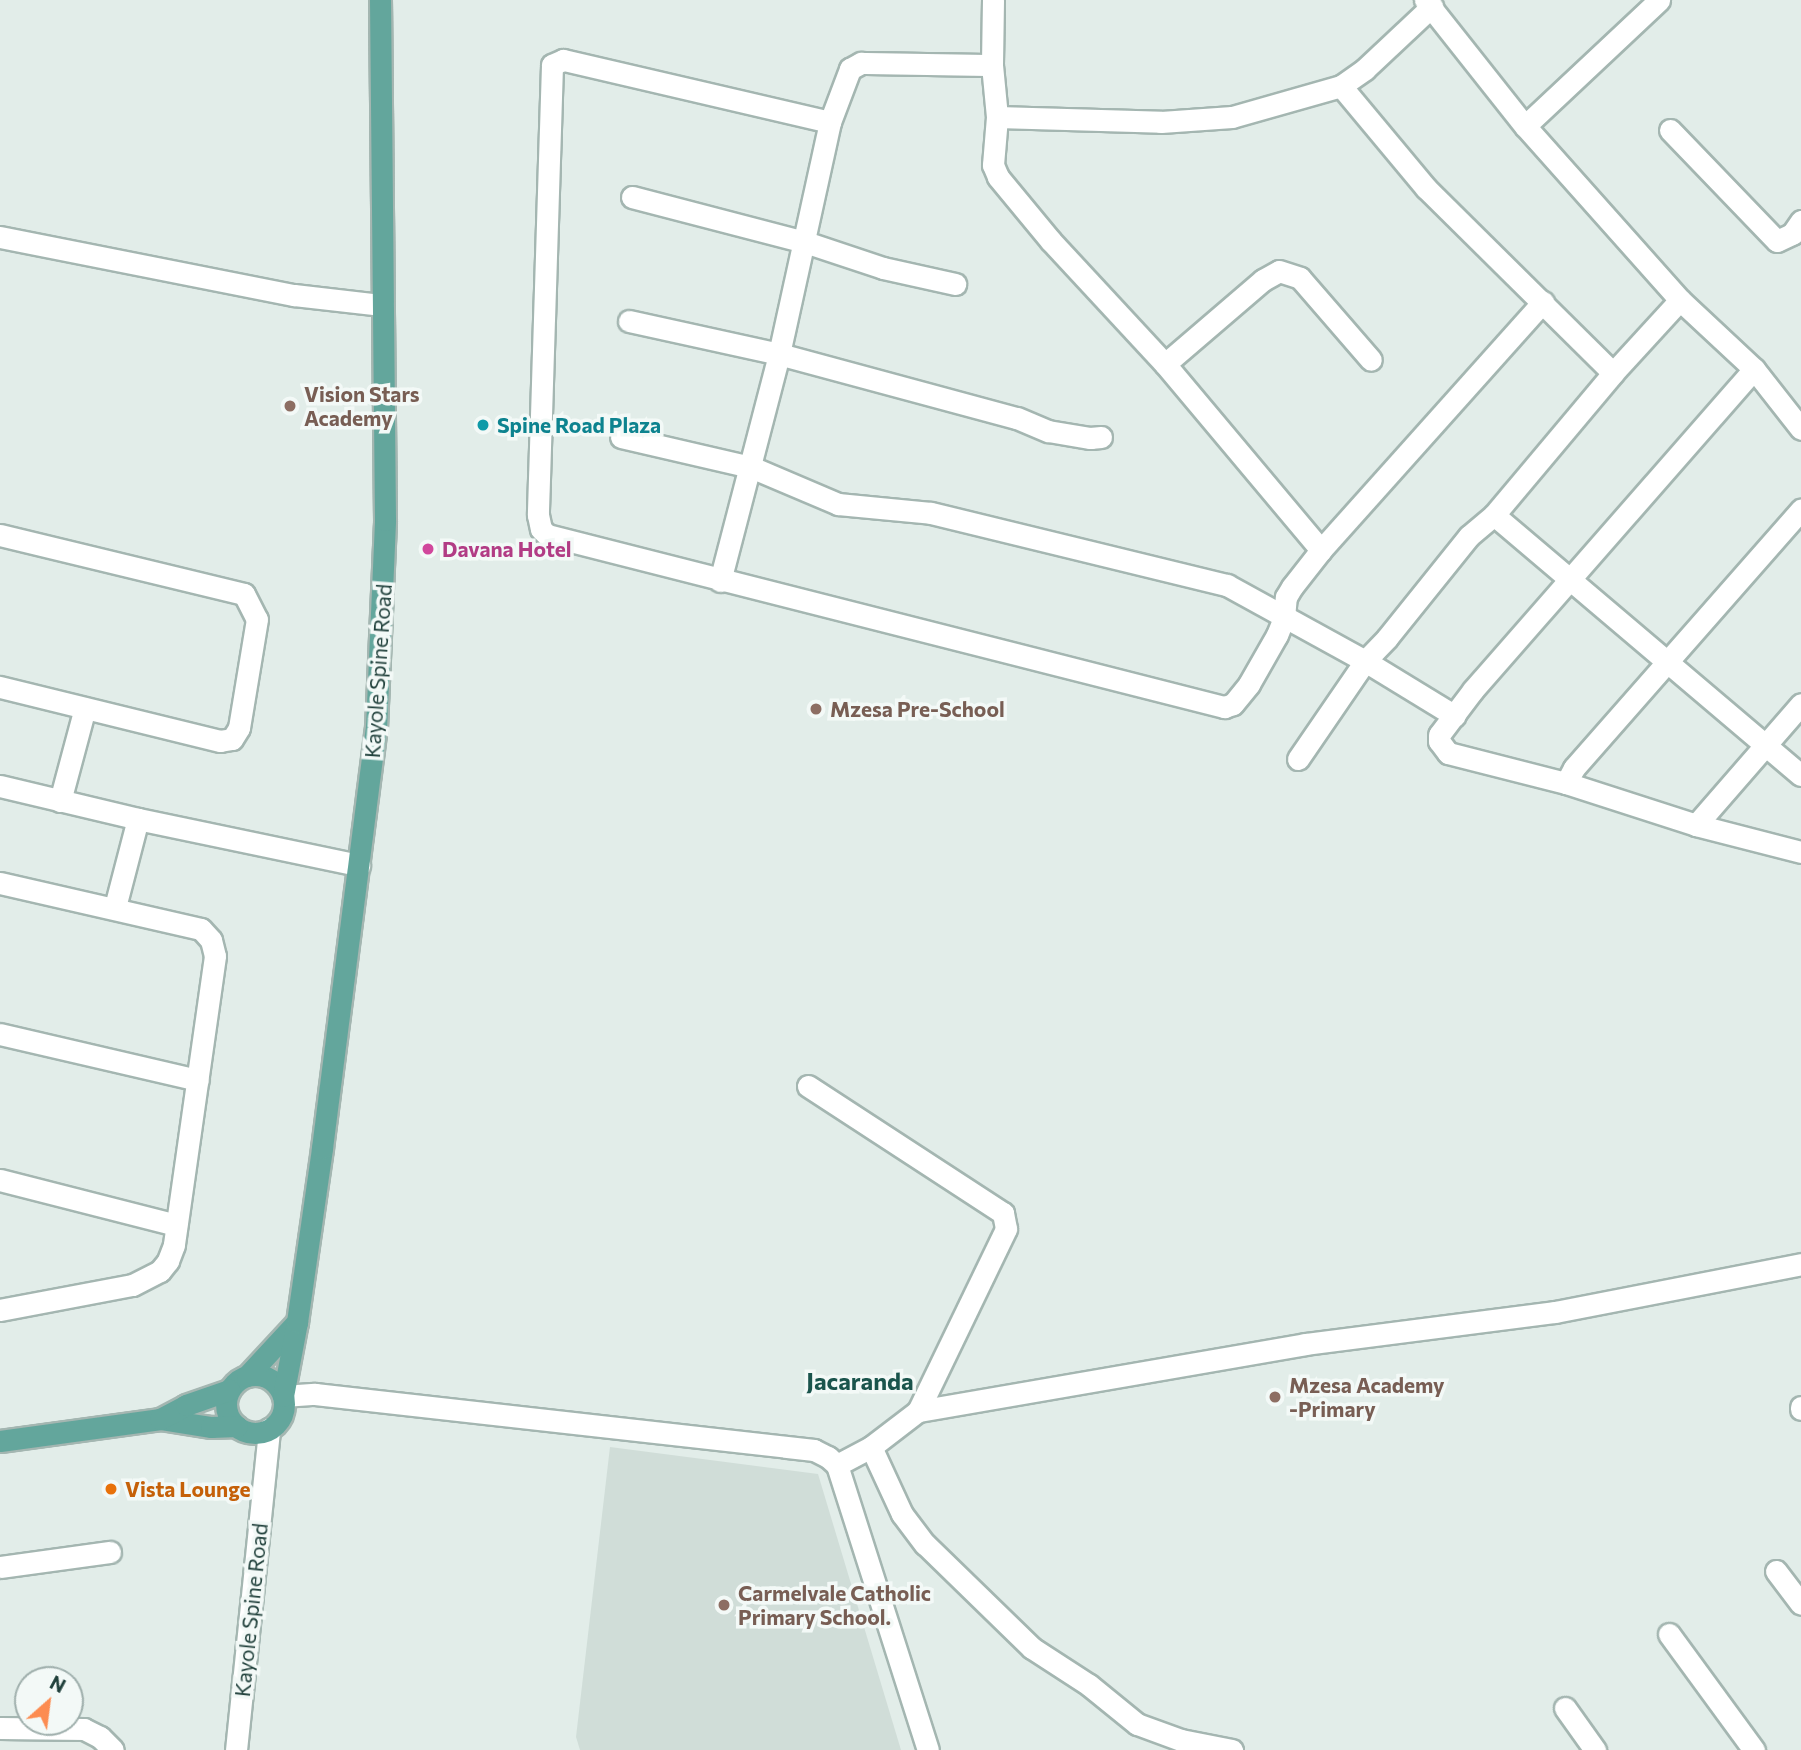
<!DOCTYPE html>
<style>
body{margin:0}
#map{position:relative;width:1801px;height:1750px;overflow:hidden;background:#e2ede9;font-family:Commissioner,sans-serif}
div>[style]{position:absolute}
.built>*{inset:0;background:#d0ddd8}
.roads{filter:drop-shadow(2px 0 #a4b6b1) drop-shadow(-2px 0 #a4b6b1) drop-shadow(0 2px #a4b6b1) drop-shadow(0 -2px #a4b6b1)}
.minor>*{height:21px;margin:-10.5px;padding:0 10.5px;transform-origin:10.5px;border-radius:10.5px;background:#fff}
.major>*{height:21px;margin:-10.5px;padding:0 10.5px;transform-origin:10.5px;border-radius:10.5px;background:#63a69c}
.major>.ring{margin:-10.5px;padding:0;box-sizing:content-box;background:none;border:21px solid #63a69c;border-radius:50%}
.dots>*{width:19px;height:19px;translate:-50% -50%;box-sizing:border-box;border:4px solid #f3f9f7;border-radius:50%}
span{translate:-50% -50%;white-space:nowrap;text-align:center;line-height:1.15;-webkit-text-stroke:7px #f3f9f7;paint-order:stroke}
.education-label{font-size:21px;color:#785e54;font-weight:700}
.left{translate:0 -50%;text-align:left}
.culture-label{font-size:21px;color:#0d838f;font-weight:700}
.hotel-label{font-size:21px;color:#b23c85;font-weight:700}
.street-label{font-size:21px;color:#20403b}
.food-label{font-size:21px;color:#c56008;font-weight:700}
.quarter-label{font-size:24px;color:#1a544c;font-weight:700}
.north{position:absolute;left:14px;top:1666px;width:70px;height:70px;box-sizing:border-box;background:#f3f9f7;border:2px solid #9fafac;border-radius:50%;rotate:28deg;font-size:19px;font-weight:700;line-height:28px;text-align:center;color:#20403b}
.north::after{content:'';display:block;margin:auto;width:24px;height:32px;background:#fc8c51;clip-path:polygon(50% 0,100% 100%,50% 72%,0 100%)}
</style>
<div id="map">
<div class="built">
<i style="clip-path:polygon(610px 1447px,818px 1474px,901px 1750px,580px 1750px,576px 1737px)"></i>
</div>
<div class="roads">
<div class="minor">
<i style="left:993px;top:0;width:65px;rotate:90.9deg"></i>
<i style="left:992px;top:65px;width:52px;rotate:84.5deg"></i>
<i style="left:997px;top:117px;width:48px;rotate:94.8deg"></i>
<i style="left:993px;top:165px;width:13px;rotate:67deg"></i>
<i style="left:998px;top:177px;width:83px;rotate:50.4deg"></i>
<i style="left:1051px;top:241px;width:168px;rotate:47.2deg"></i>
<i style="left:1165px;top:364px;width:243px;rotate:50deg"></i>
<i style="left:1425px;top:0;width:161px;rotate:51.6deg"></i>
<i style="left:1525px;top:126px;width:233px;rotate:48.3deg"></i>
<i style="left:1680px;top:300px;width:101px;rotate:43deg"></i>
<i style="left:1754px;top:369px;width:76px;rotate:51.9deg"></i>
<i style="left:1341px;top:86px;width:133px;rotate:50.2deg"></i>
<i style="left:1426px;top:188px;width:263px;rotate:44.7deg"></i>
<i style="left:997px;top:117px;width:164px;rotate:1.7deg"></i>
<i style="left:1161px;top:122px;width:71px;rotate:-4deg"></i>
<i style="left:1232px;top:117px;width:113px;rotate:-15.9deg"></i>
<i style="left:1341px;top:86px;width:29px;rotate:-35deg"></i>
<i style="left:1365px;top:69px;width:92px;rotate:-43.2deg"></i>
<i style="left:830px;top:122px;width:274px;rotate:-166.9deg"></i>
<i style="left:563px;top:60px;width:12px;rotate:156deg"></i>
<i style="left:552px;top:65px;width:450px;rotate:91.8deg"></i>
<i style="left:538px;top:515px;width:14px;rotate:78deg"></i>
<i style="left:541px;top:529px;width:8px;rotate:45deg"></i>
<i style="left:547px;top:535px;width:699px;rotate:14.26deg"></i>
<i style="left:1224px;top:707px;width:9px;rotate:-18deg"></i>
<i style="left:1233px;top:704px;width:26px;rotate:-51deg"></i>
<i style="left:1249px;top:684px;width:56px;rotate:-60.3deg"></i>
<i style="left:1277px;top:635px;width:18px;rotate:-68deg"></i>
<i style="left:1284px;top:618px;width:21px;rotate:-85deg"></i>
<i style="left:1286px;top:597px;width:12px;rotate:-59deg"></i>
<i style="left:1292px;top:587px;width:47px;rotate:-51.9deg"></i>
<i style="left:1321px;top:550px;width:333px;rotate:-48.2deg"></i>
<i style="left:1525px;top:126px;width:184px;rotate:-43.2deg"></i>
<i style="left:1670px;top:130px;width:154px;rotate:46.1deg"></i>
<i style="left:1777px;top:241px;width:17px;rotate:-25deg"></i>
<i style="left:1792px;top:234px;width:16px;rotate:-55deg"></i>
<i style="left:632px;top:197px;width:179px;rotate:14.6deg"></i>
<i style="left:805px;top:242px;width:82px;rotate:18.4deg"></i>
<i style="left:883px;top:268px;width:74px;rotate:12.5deg"></i>
<i style="left:0;top:237px;width:300px;rotate:11.2deg"></i>
<i style="left:294px;top:295px;width:89px;rotate:6.5deg"></i>
<i style="left:629px;top:321px;width:154px;rotate:12.4deg"></i>
<i style="left:779px;top:354px;width:246px;rotate:15.1deg"></i>
<i style="left:1017px;top:418px;width:34px;rotate:23deg"></i>
<i style="left:1048px;top:431px;width:43px;rotate:9.5deg"></i>
<i style="left:1090px;top:438px;width:11px;rotate:-5deg"></i>
<i style="left:1165px;top:364px;width:129px;rotate:-40.6deg"></i>
<i style="left:1263px;top:280px;width:18px;rotate:-29deg"></i>
<i style="left:1279px;top:271px;width:22px;rotate:18deg"></i>
<i style="left:1300px;top:278px;width:108px;rotate:49.1deg"></i>
<i style="left:1754px;top:369px;width:427px;rotate:131.2deg"></i>
<i style="left:1473px;top:690px;width:56px;rotate:127.1deg"></i>
<i style="left:1439px;top:735px;width:6px;rotate:90deg"></i>
<i style="left:1439px;top:741px;width:15px;rotate:53deg"></i>
<i style="left:1448px;top:753px;width:122px;rotate:14.3deg"></i>
<i style="left:1566px;top:783px;width:137px;rotate:17.9deg"></i>
<i style="left:1696px;top:825px;width:108px;rotate:14.4deg"></i>
<i style="left:621px;top:437px;width:133px;rotate:13deg"></i>
<i style="left:751px;top:467px;width:95px;rotate:23deg"></i>
<i style="left:838px;top:504px;width:93px;rotate:5.5deg"></i>
<i style="left:931px;top:513px;width:305px;rotate:13.7deg"></i>
<i style="left:1227px;top:585px;width:158px;rotate:28.8deg"></i>
<i style="left:1365px;top:661px;width:105px;rotate:31.4deg"></i>
<i style="left:1494px;top:515px;width:402px;rotate:40.3deg"></i>
<i style="left:0;top:535px;width:251px;rotate:13.6deg"></i>
<i style="left:244px;top:594px;width:28px;rotate:63deg"></i>
<i style="left:257px;top:619px;width:110px;rotate:99.4deg"></i>
<i style="left:239px;top:728px;width:13px;rotate:122deg"></i>
<i style="left:232px;top:739px;width:12px;rotate:171deg"></i>
<i style="left:220px;top:741px;width:227px;rotate:-166.2deg"></i>
<i style="left:720px;top:581px;width:235px;rotate:-75.4deg"></i>
<i style="left:779px;top:354px;width:238px;rotate:-77.6deg"></i>
<i style="left:830px;top:122px;width:57px;rotate:-69.3deg"></i>
<i style="left:850px;top:69px;width:13px;rotate:-29deg"></i>
<i style="left:861px;top:63px;width:131px;rotate:0.9deg"></i>
<i style="left:1298px;top:759px;width:119px;rotate:-55.6deg"></i>
<i style="left:1365px;top:661px;width:32px;rotate:-46deg"></i>
<i style="left:1387px;top:638px;width:131px;rotate:-51.2deg"></i>
<i style="left:1469px;top:536px;width:33px;rotate:-40deg"></i>
<i style="left:1494px;top:515px;width:185px;rotate:-50deg"></i>
<i style="left:1613px;top:373px;width:99px;rotate:-47.5deg"></i>
<i style="left:1566px;top:783px;width:17px;rotate:-62deg"></i>
<i style="left:1574px;top:768px;width:344px;rotate:-48.7deg"></i>
<i style="left:0;top:786px;width:142px;rotate:13.4deg"></i>
<i style="left:138px;top:819px;width:226px;rotate:11.8deg"></i>
<i style="left:60px;top:801px;width:96px;rotate:-75deg"></i>
<i style="left:1696px;top:825px;width:160px;rotate:-49deg"></i>
<i style="left:0;top:883px;width:206px;rotate:12.9deg"></i>
<i style="left:201px;top:929px;width:15px;rotate:48deg"></i>
<i style="left:211px;top:940px;width:16px;rotate:76deg"></i>
<i style="left:215px;top:956px;width:292px;rotate:98.1deg"></i>
<i style="left:174px;top:1245px;width:17px;rotate:111deg"></i>
<i style="left:168px;top:1261px;width:13px;rotate:129deg"></i>
<i style="left:160px;top:1271px;width:31px;rotate:153deg"></i>
<i style="left:132px;top:1285px;width:134px;rotate:169.3deg"></i>
<i style="left:115px;top:907px;width:91px;rotate:-75.4deg"></i>
<i style="left:0;top:1034px;width:203px;rotate:13.1deg"></i>
<i style="left:808px;top:1086px;width:233px;rotate:33.1deg"></i>
<i style="left:1003px;top:1213px;width:16px;rotate:79deg"></i>
<i style="left:1006px;top:1229px;width:202px;rotate:115.8deg"></i>
<i style="left:918px;top:1411px;width:59px;rotate:142.5deg"></i>
<i style="left:871px;top:1447px;width:38px;rotate:152deg"></i>
<i style="left:0;top:1180px;width:182px;rotate:14.3deg"></i>
<i style="left:283px;top:1396px;width:32px;rotate:-4deg"></i>
<i style="left:315px;top:1394px;width:502px;rotate:6.4deg"></i>
<i style="left:814px;top:1450px;width:16px;rotate:27deg"></i>
<i style="left:828px;top:1457px;width:12px;rotate:42deg"></i>
<i style="left:837px;top:1465px;width:299px;rotate:72.3deg"></i>
<i style="left:1801px;top:1407px;width:2px;rotate:90deg"></i>
<i style="left:918px;top:1411px;width:393px;rotate:-9.8deg"></i>
<i style="left:1305px;top:1344px;width:252px;rotate:-7.3deg"></i>
<i style="left:1555px;top:1312px;width:251px;rotate:-11deg"></i>
<i style="left:871px;top:1447px;width:74px;rotate:65.2deg"></i>
<i style="left:902px;top:1514px;width:38px;rotate:53deg"></i>
<i style="left:925px;top:1544px;width:149px;rotate:44.2deg"></i>
<i style="left:1032px;top:1648px;width:68px;rotate:33deg"></i>
<i style="left:1089px;top:1685px;width:62px;rotate:39.1deg"></i>
<i style="left:1137px;top:1724px;width:47px;rotate:20deg"></i>
<i style="left:1181px;top:1740px;width:52px;rotate:11.1deg"></i>
<i style="left:0;top:1567px;width:111px;rotate:-7.8deg"></i>
<i style="left:1776px;top:1571px;width:41px;rotate:52.9deg"></i>
<i style="left:1669px;top:1634px;width:144px;rotate:53.8deg"></i>
<i style="left:1565px;top:1708px;width:52px;rotate:54.5deg"></i>
<i style="left:0;top:1728px;width:84px;rotate:0.7deg"></i>
<i style="left:84px;top:1729px;width:18px;rotate:27deg"></i>
<i style="left:100px;top:1737px;width:18px;rotate:45deg"></i>
<i style="left:236px;top:1750px;width:323px;rotate:-84.1deg"></i>
</div>
<div class="major">
<i class="ring" style="left:226px;top:1375px;width:37px;height:37px"></i>
<i style="left:247px;top:1376px;width:74px;rotate:-47.2deg"></i>
<i style="left:283px;top:1396px;width:75px;rotate:-79.3deg"></i>
<i style="left:297px;top:1322px;width:176px;rotate:-81.8deg"></i>
<i style="left:322px;top:1148px;width:423px;rotate:-82.7deg"></i>
<i style="left:376px;top:728px;width:208px;rotate:-87.5deg"></i>
<i style="left:385px;top:520px;width:520px;rotate:-90.55deg"></i>
<i style="left:160px;top:1419px;width:52px;rotate:8.9deg"></i>
<i style="left:211px;top:1427px;width:26px;rotate:-2deg"></i>
<i style="left:0;top:1441px;width:162px;rotate:-7.8deg"></i>
<i style="left:160px;top:1419px;width:30px;rotate:-28deg"></i>
<i style="left:186px;top:1405px;width:46px;rotate:-19.2deg"></i>
</div>
</div>
<div class="dots">
<i style="left:290px;top:406px;background:#8d6e63"></i>
<i style="left:483px;top:425px;background:#0f9aa8"></i>
<i style="left:428px;top:549px;background:#d1479c"></i>
<i style="left:816px;top:709px;background:#8d6e63"></i>
<i style="left:1275px;top:1397px;background:#8d6e63"></i>
<i style="left:111px;top:1489px;background:#e8710a"></i>
<i style="left:724px;top:1605px;background:#8d6e63"></i>
</div>
<div class="education-label">
<span class="left" style="left:304px;top:406px">Vision Stars<br>Academy</span>
<span class="left" style="left:830px;top:709px">Mzesa Pre-School</span>
<span class="left" style="left:1289px;top:1397px">Mzesa Academy<br>-Primary</span>
<span class="left" style="left:738px;top:1605px">Carmelvale Catholic<br>Primary School.</span>
</div>
<div class="culture-label">
<span class="left" style="left:497px;top:425px">Spine Road Plaza</span>
</div>
<div class="hotel-label">
<span class="left" style="left:442px;top:549px">Davana Hotel</span>
</div>
<div class="street-label">
<span style="left:378px;top:671px;rotate:-86deg">Kayole Spine Road</span>
<span style="left:251px;top:1610px;rotate:-84deg">Kayole Spine Road</span>
</div>
<div class="food-label">
<span class="left" style="left:125px;top:1489px">Vista Lounge</span>
</div>
<div class="quarter-label">
<span style="left:860px;top:1381px">Jacaranda</span>
</div>
<div class="north">N</div>
</div>
